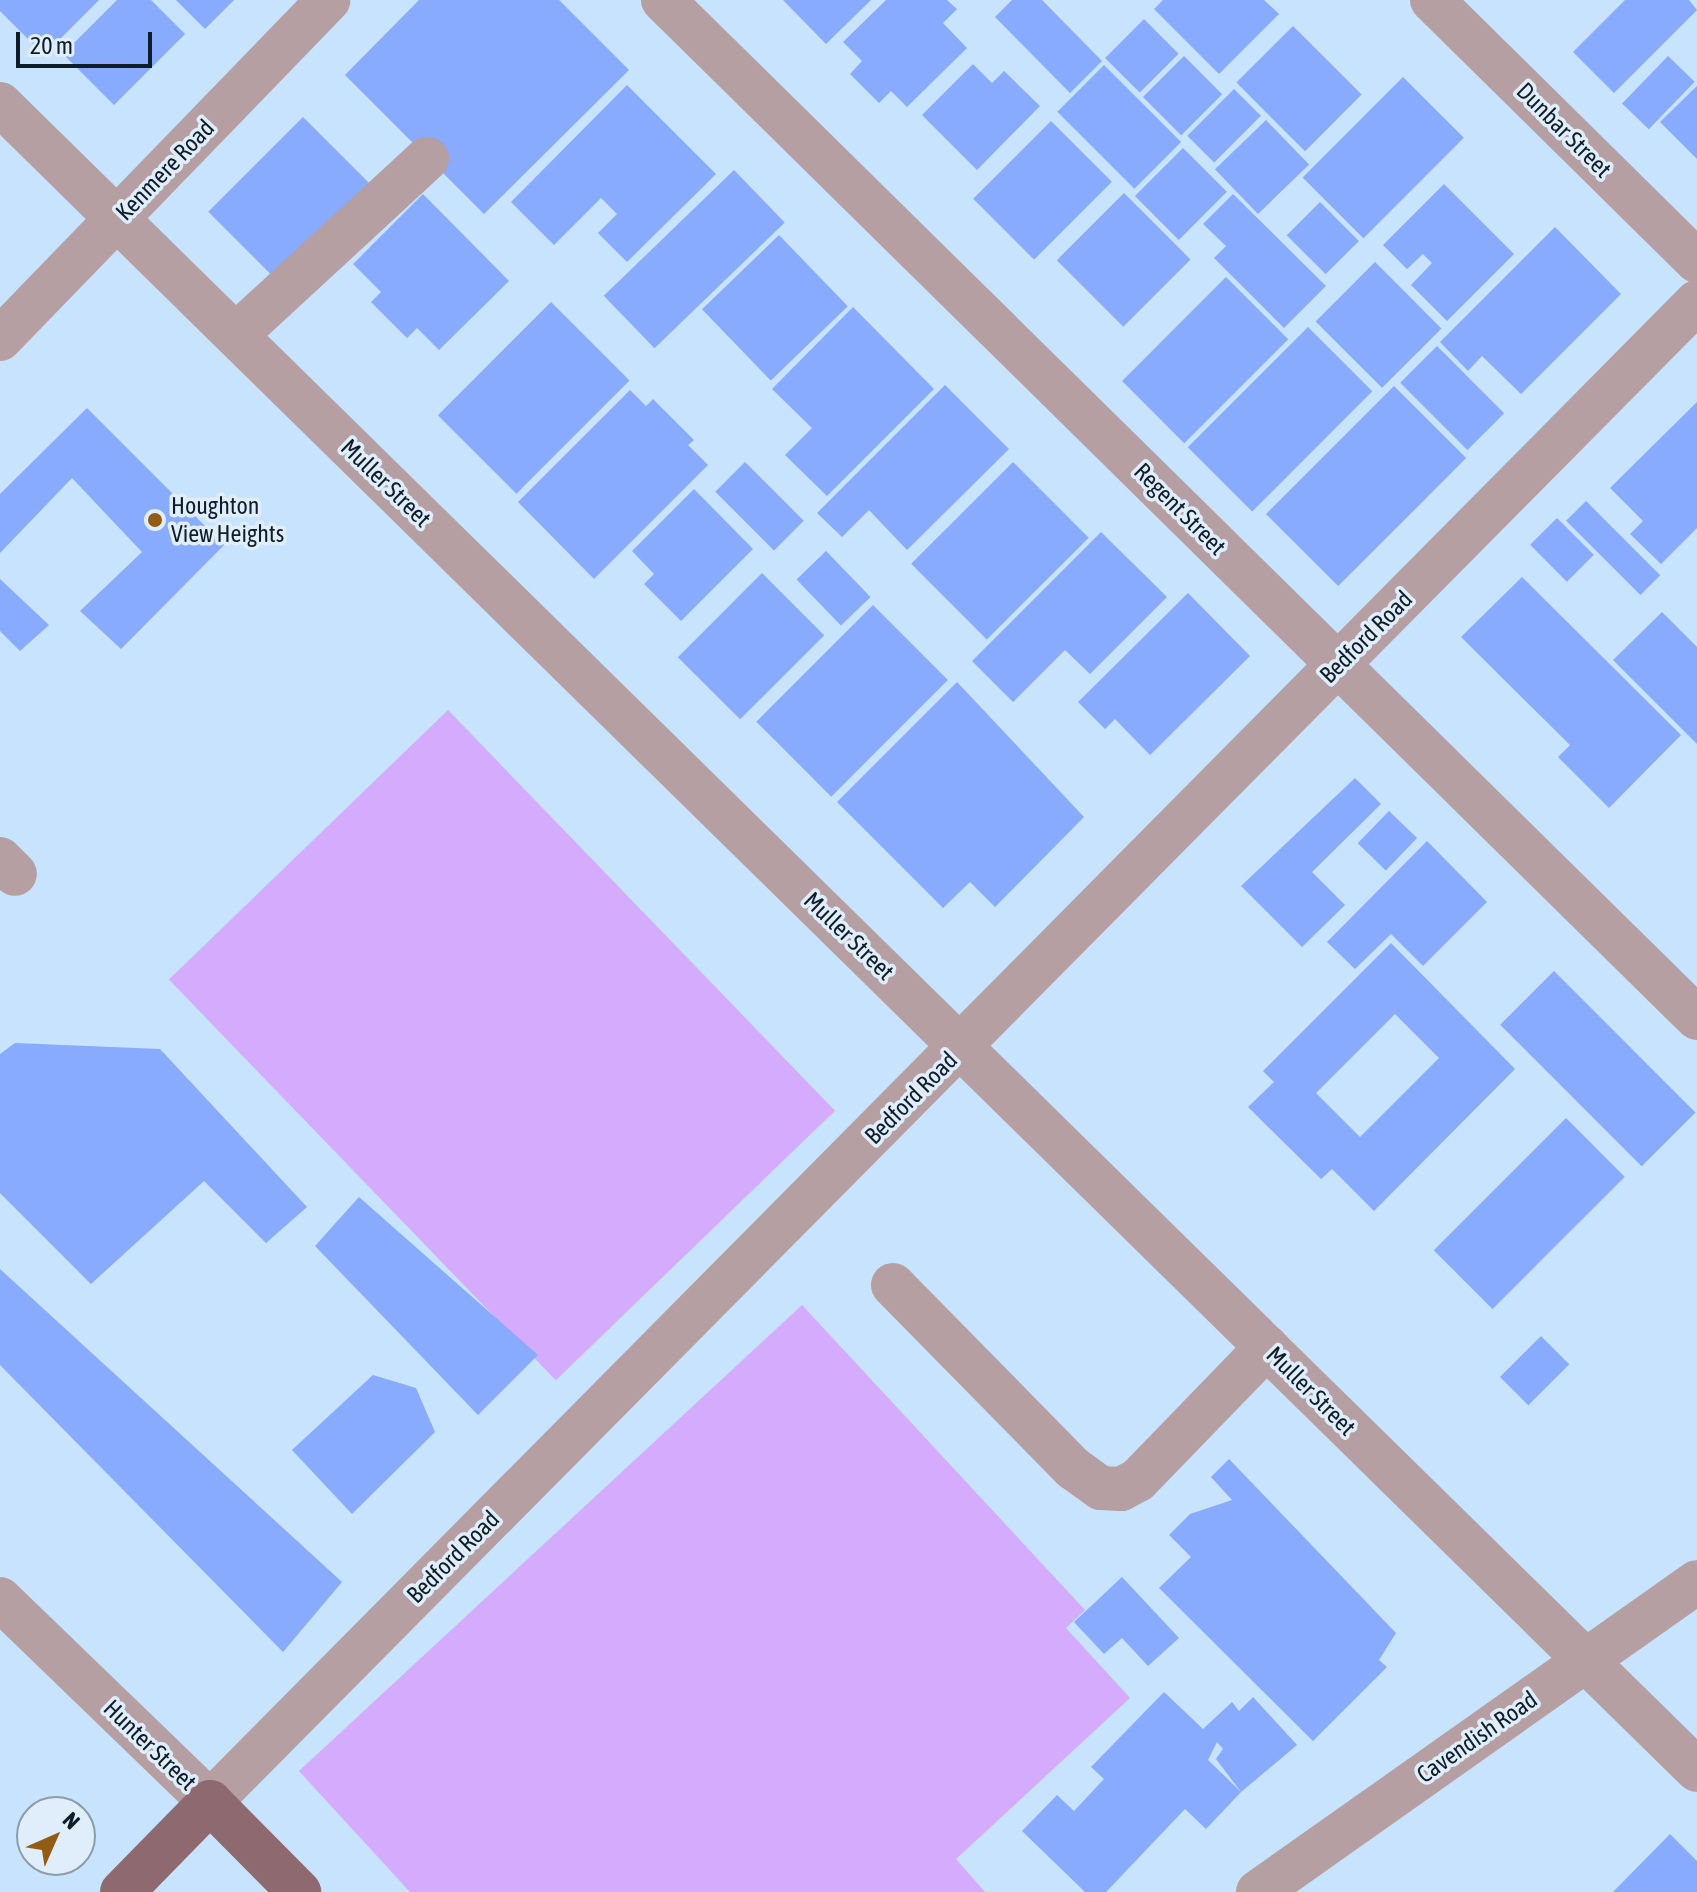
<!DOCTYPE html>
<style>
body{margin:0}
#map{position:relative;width:1697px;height:1892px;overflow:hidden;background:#c7e3fd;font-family:"Asap Condensed",sans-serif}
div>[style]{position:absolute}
.green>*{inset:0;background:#d4abfd;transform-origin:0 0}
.building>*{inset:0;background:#8af;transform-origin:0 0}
.minor>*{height:44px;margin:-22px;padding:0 22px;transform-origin:22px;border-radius:22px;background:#b59fa3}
.major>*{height:44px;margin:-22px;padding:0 22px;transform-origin:22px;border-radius:22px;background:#8f6970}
.dots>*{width:22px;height:22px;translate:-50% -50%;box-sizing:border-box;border:4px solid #e0eefc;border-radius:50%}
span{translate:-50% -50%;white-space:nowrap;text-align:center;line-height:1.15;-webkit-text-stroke:7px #e0eefc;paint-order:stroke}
.street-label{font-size:24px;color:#101d29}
.poi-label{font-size:24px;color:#101d29}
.left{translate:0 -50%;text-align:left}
.north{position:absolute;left:16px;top:1796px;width:80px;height:80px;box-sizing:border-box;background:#e0eefc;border:2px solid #8d9aa8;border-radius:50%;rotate:45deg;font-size:22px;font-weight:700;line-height:32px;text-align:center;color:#101d29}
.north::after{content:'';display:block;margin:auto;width:28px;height:36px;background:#935c15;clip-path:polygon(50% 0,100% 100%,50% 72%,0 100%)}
.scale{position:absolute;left:16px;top:32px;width:136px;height:36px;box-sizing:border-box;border:4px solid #101d29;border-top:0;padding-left:10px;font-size:24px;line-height:28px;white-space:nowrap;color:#101d29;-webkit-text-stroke:6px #e0eefc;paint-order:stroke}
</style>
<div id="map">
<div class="green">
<i style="left:448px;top:710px;width:557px;height:388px;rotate:46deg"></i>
<i style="clip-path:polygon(802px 1305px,1085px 1610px,1066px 1628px,1130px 1698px,956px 1859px,985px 1892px,410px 1892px,299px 1771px)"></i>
</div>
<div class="building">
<i style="clip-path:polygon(0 0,99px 0,44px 55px,0 11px)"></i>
<i style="clip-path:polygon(117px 0,151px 0,185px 34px,114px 105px,63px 54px)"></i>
<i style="clip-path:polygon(176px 0,234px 0,205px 29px)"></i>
<i style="clip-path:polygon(419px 0,559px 0,629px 70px,484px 214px,345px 75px)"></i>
<i style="clip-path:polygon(783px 0,871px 0,826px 44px)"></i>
<i style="clip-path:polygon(886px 0,947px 0,957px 9px,943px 23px,967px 48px,907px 107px,891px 91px,879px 103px,850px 74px,862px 61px,843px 42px)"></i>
<i style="clip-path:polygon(1012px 0,1042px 0,1102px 61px,1070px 93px,995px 17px)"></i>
<i style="clip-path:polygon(1163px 0,1264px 0,1279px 14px,1219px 74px,1154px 9px)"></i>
<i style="clip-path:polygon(1625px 0,1689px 0,1697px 10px,1614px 93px,1573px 52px)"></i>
<i style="left:1144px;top:19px;width:49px;height:55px;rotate:45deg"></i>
<i style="left:1293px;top:26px;width:97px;height:80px;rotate:45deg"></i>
<i style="left:1184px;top:56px;width:54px;height:58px;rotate:45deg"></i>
<i style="left:1668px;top:56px;width:37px;height:66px;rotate:44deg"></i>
<i style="clip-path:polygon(973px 64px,992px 83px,1004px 71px,1040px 106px,977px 170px,922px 115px)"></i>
<i style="left:1104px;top:65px;width:109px;height:66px;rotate:45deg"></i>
<i style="left:1403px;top:77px;width:86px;height:142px;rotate:45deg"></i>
<i style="clip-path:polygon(627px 85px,716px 174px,627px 262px,598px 233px,617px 214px,601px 198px,554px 245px,511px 202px)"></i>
<i style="clip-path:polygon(1697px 86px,1697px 159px,1660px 122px)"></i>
<i style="left:1234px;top:89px;width:38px;height:66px;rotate:45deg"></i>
<i style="left:303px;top:117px;width:102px;height:134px;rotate:45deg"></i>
<i style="left:1266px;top:120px;width:62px;height:71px;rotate:46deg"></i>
<i style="left:1051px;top:121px;width:86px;height:110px;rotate:45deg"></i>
<i style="left:1183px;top:148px;width:62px;height:68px;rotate:45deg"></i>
<i style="left:734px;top:170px;width:73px;height:181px;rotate:46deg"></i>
<i style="clip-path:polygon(1444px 184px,1514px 254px,1447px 321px,1411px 285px,1432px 263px,1423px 254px,1407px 269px,1383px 245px)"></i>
<i style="left:1124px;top:193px;width:94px;height:95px;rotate:45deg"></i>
<i style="clip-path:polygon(423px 194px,509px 281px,439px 350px,417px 328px,407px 338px,371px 302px,381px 292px,353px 264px)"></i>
<i style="clip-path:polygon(1233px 194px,1326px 286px,1284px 328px,1214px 258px,1226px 246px,1203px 224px)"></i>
<i style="left:1320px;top:202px;width:55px;height:47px;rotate:45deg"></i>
<i style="clip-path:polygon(1555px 227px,1621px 294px,1521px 394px,1482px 356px,1468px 371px,1440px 342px)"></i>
<i style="left:779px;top:235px;width:99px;height:107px;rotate:46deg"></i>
<i style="left:1375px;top:262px;width:94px;height:84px;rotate:45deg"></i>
<i style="left:1226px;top:277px;width:88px;height:147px;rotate:45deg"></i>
<i style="left:551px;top:302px;width:111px;height:160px;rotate:45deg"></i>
<i style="clip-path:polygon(853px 307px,934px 389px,827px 496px,785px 455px,812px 428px,772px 389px)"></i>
<i style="left:1308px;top:327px;width:91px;height:170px;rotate:45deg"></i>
<i style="left:1437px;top:346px;width:95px;height:52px;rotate:45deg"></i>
<i style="clip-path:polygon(945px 385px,1009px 449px,907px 550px,869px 510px,842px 537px,817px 513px)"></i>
<i style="left:1394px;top:386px;width:102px;height:181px;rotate:45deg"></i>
<i style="clip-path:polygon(630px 390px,646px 406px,653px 399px,694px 440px,688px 445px,708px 465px,594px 579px,518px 502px)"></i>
<i style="clip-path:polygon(1697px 402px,1697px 528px,1661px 564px,1630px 534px,1643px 521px,1610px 488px)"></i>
<i style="clip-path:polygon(87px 408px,224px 545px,121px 649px,80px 611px,142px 552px,72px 478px,0 553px,0 494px)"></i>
<i style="left:745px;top:462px;width:83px;height:42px;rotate:45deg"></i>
<i style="left:1013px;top:462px;width:107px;height:144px;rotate:45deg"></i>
<i style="clip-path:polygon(694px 489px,753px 549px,681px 621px,644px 584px,654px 574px,632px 551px)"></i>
<i style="left:1586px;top:501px;width:105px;height:28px;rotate:45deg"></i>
<i style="left:1557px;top:518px;width:52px;height:38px;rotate:45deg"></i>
<i style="clip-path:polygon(1101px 532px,1167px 597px,1090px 674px,1065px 650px,1013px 702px,972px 661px)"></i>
<i style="left:826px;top:551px;width:64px;height:41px;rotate:46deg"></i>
<i style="left:762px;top:573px;width:88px;height:119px;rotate:45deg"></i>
<i style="clip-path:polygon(1522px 577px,1681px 735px,1609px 808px,1558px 757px,1570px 745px,1461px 637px)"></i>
<i style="clip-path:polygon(0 579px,49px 625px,20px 651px,0 631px)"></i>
<i style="clip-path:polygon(1188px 593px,1250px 656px,1150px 755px,1115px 719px,1105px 729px,1078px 702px)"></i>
<i style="left:873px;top:605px;width:106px;height:165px;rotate:45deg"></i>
<i style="clip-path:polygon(1662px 612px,1697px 647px,1697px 744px,1613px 660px)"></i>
<i style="clip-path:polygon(957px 682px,1084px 817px,995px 907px,970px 882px,943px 908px,837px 802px)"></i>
<i style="clip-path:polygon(1355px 778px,1381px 804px,1312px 872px,1345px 905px,1302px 947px,1241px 886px)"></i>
<i style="left:1389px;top:811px;width:39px;height:45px;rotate:44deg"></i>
<i style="clip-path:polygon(1427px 841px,1487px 902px,1423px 966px,1391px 934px,1355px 969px,1327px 942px)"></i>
<i style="clip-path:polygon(evenodd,1391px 943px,1515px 1069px,1374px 1211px,1332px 1169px,1321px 1179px,1248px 1107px,1274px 1082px,1263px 1071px,1391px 943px,1395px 1014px,1439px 1058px,1360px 1137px,1316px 1093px,1395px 1014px)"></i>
<i style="left:1554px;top:971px;width:200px;height:76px;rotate:45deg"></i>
<i style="clip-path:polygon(15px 1043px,160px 1049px,307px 1207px,266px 1243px,204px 1181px,91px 1284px,0 1193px,0 1054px)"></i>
<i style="left:1566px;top:1118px;width:83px;height:187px;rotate:45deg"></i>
<i style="clip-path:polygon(359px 1197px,538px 1355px,478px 1415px,315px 1246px)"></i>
<i style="clip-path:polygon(0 1269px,342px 1582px,283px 1652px,0 1365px)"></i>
<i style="left:1541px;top:1336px;width:40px;height:58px;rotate:45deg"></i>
<i style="clip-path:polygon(373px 1375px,416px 1388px,435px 1432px,352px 1514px,292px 1450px)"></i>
<i style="clip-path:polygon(1229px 1459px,1396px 1633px,1379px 1660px,1387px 1667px,1313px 1741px,1159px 1588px,1191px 1557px,1169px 1535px,1190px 1514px,1232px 1500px,1211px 1477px)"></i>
<i style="clip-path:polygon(1122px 1577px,1179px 1638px,1148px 1666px,1122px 1638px,1104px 1654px,1074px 1622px)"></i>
<i style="clip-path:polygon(1164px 1692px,1203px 1729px,1232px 1702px,1239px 1711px,1253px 1697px,1297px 1745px,1241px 1792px,1216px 1759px,1223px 1749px,1217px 1742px,1208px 1760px,1241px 1792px,1206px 1829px,1185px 1809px,1106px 1892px,1085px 1892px,1022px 1831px,1057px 1795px,1074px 1811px,1104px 1779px,1091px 1767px)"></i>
<i style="clip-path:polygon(1670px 1834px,1697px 1861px,1697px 1892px,1613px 1892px)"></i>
</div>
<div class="minor">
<i style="left:663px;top:0;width:1451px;rotate:44.55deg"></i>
<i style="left:1432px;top:0;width:372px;rotate:44.6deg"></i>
<i style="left:0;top:104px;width:2378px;rotate:44.47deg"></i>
<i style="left:236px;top:335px;width:260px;rotate:-42.7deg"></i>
<i style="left:0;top:339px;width:472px;rotate:-45.9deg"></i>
<i style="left:0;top:859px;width:21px;rotate:45deg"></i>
<i style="left:893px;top:1285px;width:257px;rotate:45.5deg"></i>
<i style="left:1073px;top:1468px;width:34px;rotate:36deg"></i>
<i style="left:1101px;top:1488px;width:20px;rotate:3deg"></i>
<i style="left:1121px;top:1489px;width:19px;rotate:-28deg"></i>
<i style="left:1138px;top:1480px;width:185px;rotate:-45.9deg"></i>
<i style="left:0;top:1599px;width:292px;rotate:44deg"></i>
<i style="left:210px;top:1802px;width:2112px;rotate:-45.25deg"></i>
<i style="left:1258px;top:1892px;width:537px;rotate:-35.23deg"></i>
</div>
<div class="major">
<i style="left:122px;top:1892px;width:126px;rotate:-45.6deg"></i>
<i style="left:210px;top:1802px;width:127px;rotate:45.3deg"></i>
</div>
<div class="dots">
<i style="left:155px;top:520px;background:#935c15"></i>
</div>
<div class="street-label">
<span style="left:1564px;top:130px;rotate:45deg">Dunbar Street</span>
<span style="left:165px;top:170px;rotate:-46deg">Kenmere Road</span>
<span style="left:386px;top:483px;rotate:44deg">Muller Street</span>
<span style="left:1180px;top:509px;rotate:45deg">Regent Street</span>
<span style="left:1366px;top:637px;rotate:-45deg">Bedford Road</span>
<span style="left:849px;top:936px;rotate:44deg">Muller Street</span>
<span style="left:911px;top:1098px;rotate:-45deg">Bedford Road</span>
<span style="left:1311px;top:1391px;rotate:45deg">Muller Street</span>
<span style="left:453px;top:1557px;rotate:-45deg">Bedford Road</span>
<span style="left:1477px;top:1737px;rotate:-35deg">Cavendish Road</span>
<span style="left:150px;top:1745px;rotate:44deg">Hunter Street</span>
</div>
<div class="poi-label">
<span class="left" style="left:171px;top:520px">Houghton<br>View Heights</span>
</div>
<div class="north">N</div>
<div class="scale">20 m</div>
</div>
